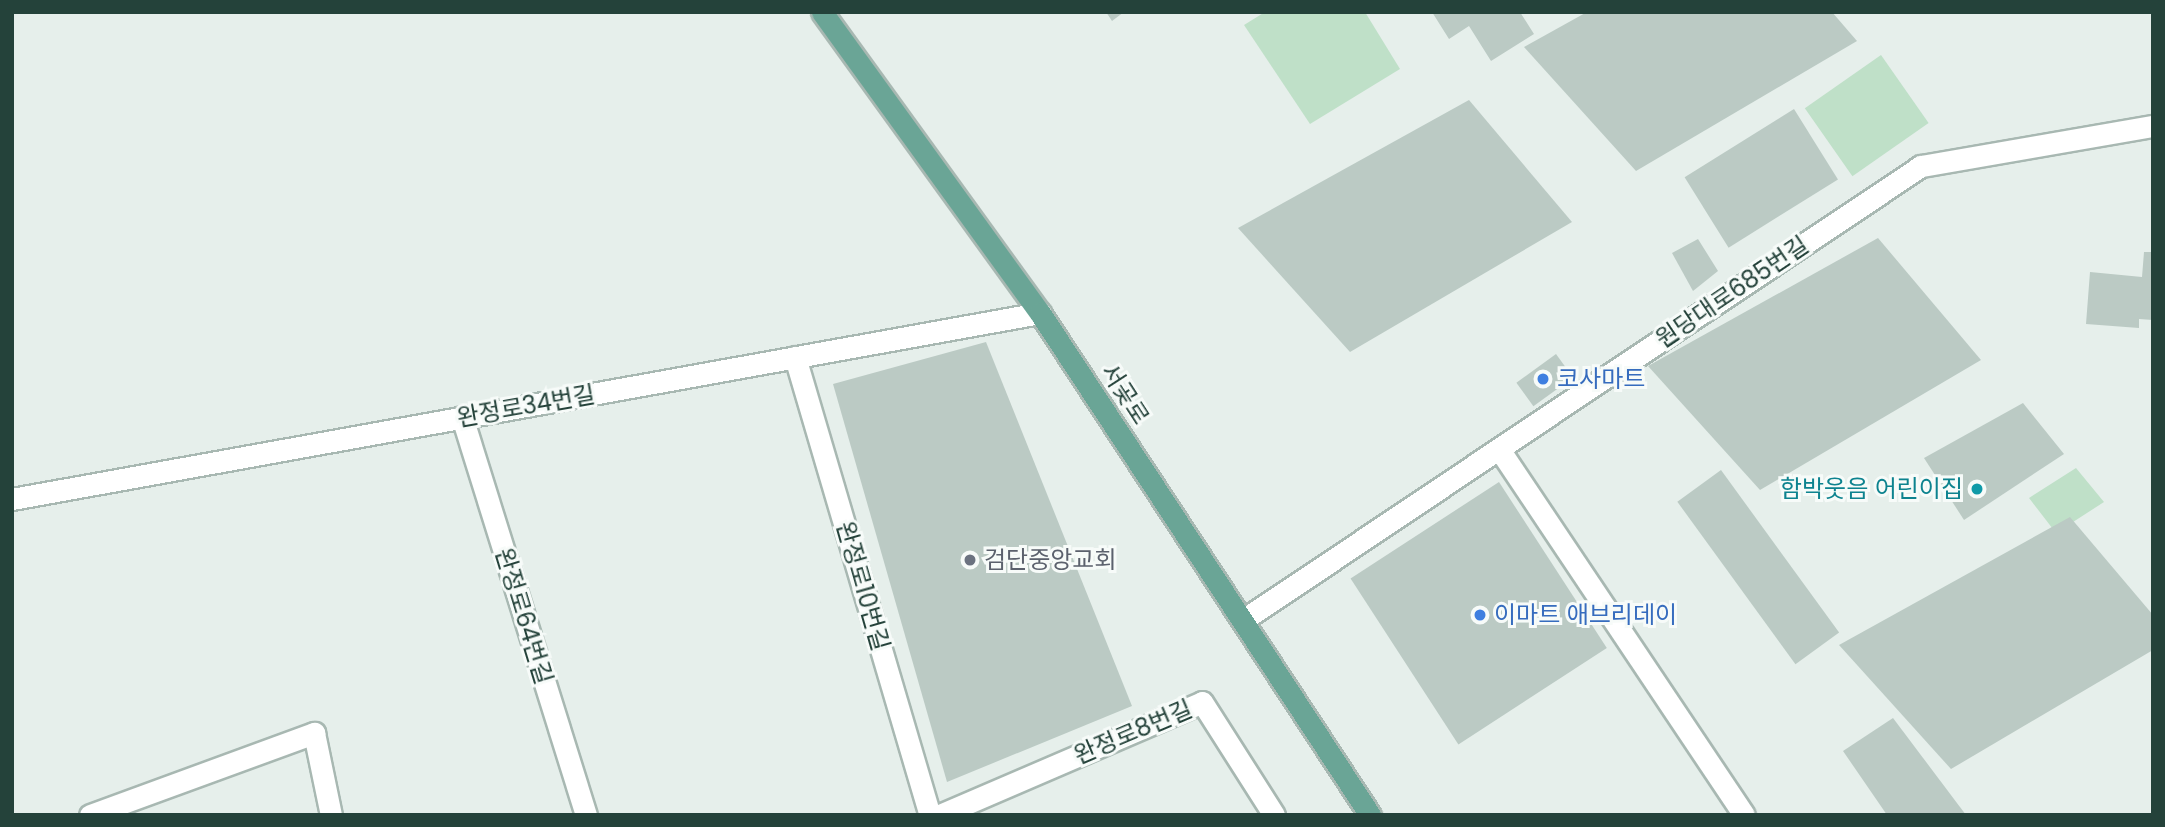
<!DOCTYPE html>
<meta charset="utf-8">
<style>
body{margin:0}
#map{position:relative;width:2165px;height:827px;overflow:hidden;background:#e6efeb;font-family:Poppins,"Noto Sans KR",sans-serif}
div>[style]{position:absolute}
.green>*{inset:0;background:#bfe0c8;transform-origin:0 0}
.building>*{inset:0;background:#bbcac4;transform-origin:0 0}
.roads{filter:drop-shadow(2px 0 #a8b8b2) drop-shadow(-2px 0 #a8b8b2) drop-shadow(0 2px #a8b8b2) drop-shadow(0 -2px #a8b8b2)}
.minor>*{height:21px;margin:-10.5px;padding:0 10.5px;transform-origin:10.5px;border-radius:10.5px;background:#fff}
.major>*{height:21px;margin:-10.5px;padding:0 10.5px;transform-origin:10.5px;border-radius:10.5px;background:#6aa596}
.dots>*{width:19px;height:19px;translate:-50% -50%;box-sizing:border-box;border:4px solid #f7fbf9;border-radius:50%}
span{translate:-50% -50%;white-space:nowrap;text-align:center;line-height:1.15;-webkit-text-stroke:6px #f7fbf9;paint-order:stroke}
.street-label{font-size:24px;color:#24423a}
.shop-label{font-size:24px;color:#366cbe}
.left{translate:0 -50%;text-align:left}
.culture-label{font-size:24px;color:#0d838f}
.right{translate:-100% -50%;text-align:right}
.worship-label{font-size:24px;color:#5b616d}
.frame{position:absolute;inset:0;border:14px solid #24423a;pointer-events:none}
</style>
<div id="map">
<div class="green">
<i style="clip-path:polygon(1265px 12px,1365px 12px,1400px 69px,1310px 124px,1244px 25px)"></i>
<i style="left:1881px;top:55px;width:83px;height:93px;rotate:55deg"></i>
<i style="clip-path:polygon(2076px 468px,2104px 502px,2056px 533px,2029px 498px)"></i>
</div>
<div class="building">
<i style="clip-path:polygon(1106px 12px,1124px 12px,1112px 21px)"></i>
<i style="clip-path:polygon(1432px 12px,1520px 12px,1534px 34px,1491px 61px,1469px 26px,1449px 39px)"></i>
<i style="clip-path:polygon(1587px 12px,1832px 12px,1857px 41px,1636px 171px,1524px 47px)"></i>
<i style="clip-path:polygon(1469px 100px,1572px 222px,1350px 352px,1238px 228px)"></i>
<i style="left:1794px;top:109px;width:83px;height:129px;rotate:58deg"></i>
<i style="clip-path:polygon(1878px 238px,1981px 360px,1760px 490px,1648px 366px)"></i>
<i style="clip-path:polygon(1698px 239px,1718px 271px,1693px 291px,1672px 253px)"></i>
<i style="clip-path:polygon(2144px 252px,2153px 252px,2153px 320px,2139px 319px,2139px 328px,2086px 324px,2090px 272px,2142px 277px)"></i>
<i style="clip-path:polygon(986px 342px,1132px 706px,947px 782px,833px 384px)"></i>
<i style="left:1556px;top:354px;width:29px;height:49px;rotate:54deg"></i>
<i style="clip-path:polygon(2023px 403px,2064px 454px,1964px 520px,1924px 458px)"></i>
<i style="left:1721px;top:470px;width:201px;height:54px;rotate:54deg"></i>
<i style="left:1499px;top:482px;width:198px;height:177px;rotate:57deg"></i>
<i style="clip-path:polygon(2070px 517px,2153px 615px,2153px 650px,1951px 769px,1839px 645px)"></i>
<i style="clip-path:polygon(1893px 718px,1966px 815px,1887px 815px,1843px 751px)"></i>
</div>
<div class="roads">
<div class="minor">
<i style="left:795px;top:357px;width:477px;rotate:73.6deg"></i>
<i style="left:462px;top:417px;width:417px;rotate:72.7deg"></i>
<i style="left:1499px;top:449px;width:440px;rotate:56.2deg"></i>
<i style="left:12px;top:499px;width:1045px;rotate:-10.26deg"></i>
<i style="left:1243px;top:620px;width:816px;rotate:-33.81deg"></i>
<i style="left:1921px;top:166px;width:235px;rotate:-9.8deg"></i>
<i style="left:90px;top:815px;width:239px;rotate:-20.1deg"></i>
<i style="left:314px;top:733px;width:84px;rotate:78.3deg"></i>
<i style="left:940px;top:815px;width:285px;rotate:-23.3deg"></i>
<i style="left:1202px;top:702px;width:134px;rotate:57.5deg"></i>
</div>
<div class="major">
<i style="left:822px;top:12px;width:372px;rotate:54.1deg"></i>
<i style="left:1040px;top:313px;width:601px;rotate:56.68deg"></i>
</div>
</div>
<div class="dots">
<i style="left:1543px;top:379px;background:#3f7fe0"></i>
<i style="left:1977px;top:489px;background:#0f9aa8"></i>
<i style="left:970px;top:560px;background:#6b7280"></i>
<i style="left:1480px;top:615px;background:#3f7fe0"></i>
</div>
<div class="street-label">
<span style="left:1732px;top:292px;rotate:-34deg">원당대로685번길</span>
<span style="left:1125px;top:394px;rotate:57deg">서곶로</span>
<span style="left:526px;top:406px;rotate:-10deg">완정로34번길</span>
<span style="left:863px;top:586px;rotate:74deg">완정로10번길</span>
<span style="left:524px;top:616px;rotate:73deg">완정로64번길</span>
<span style="left:1133px;top:732px;rotate:-23deg">완정로8번길</span>
</div>
<div class="shop-label">
<span class="left" style="left:1557px;top:379px">코사마트</span>
<span class="left" style="left:1494px;top:615px">이마트 애브리데이</span>
</div>
<div class="culture-label">
<span class="right" style="left:1963px;top:489px">함박웃음 어린이집</span>
</div>
<div class="worship-label">
<span class="left" style="left:984px;top:560px">검단중앙교회</span>
</div>
<div class="frame"></div>
</div>
